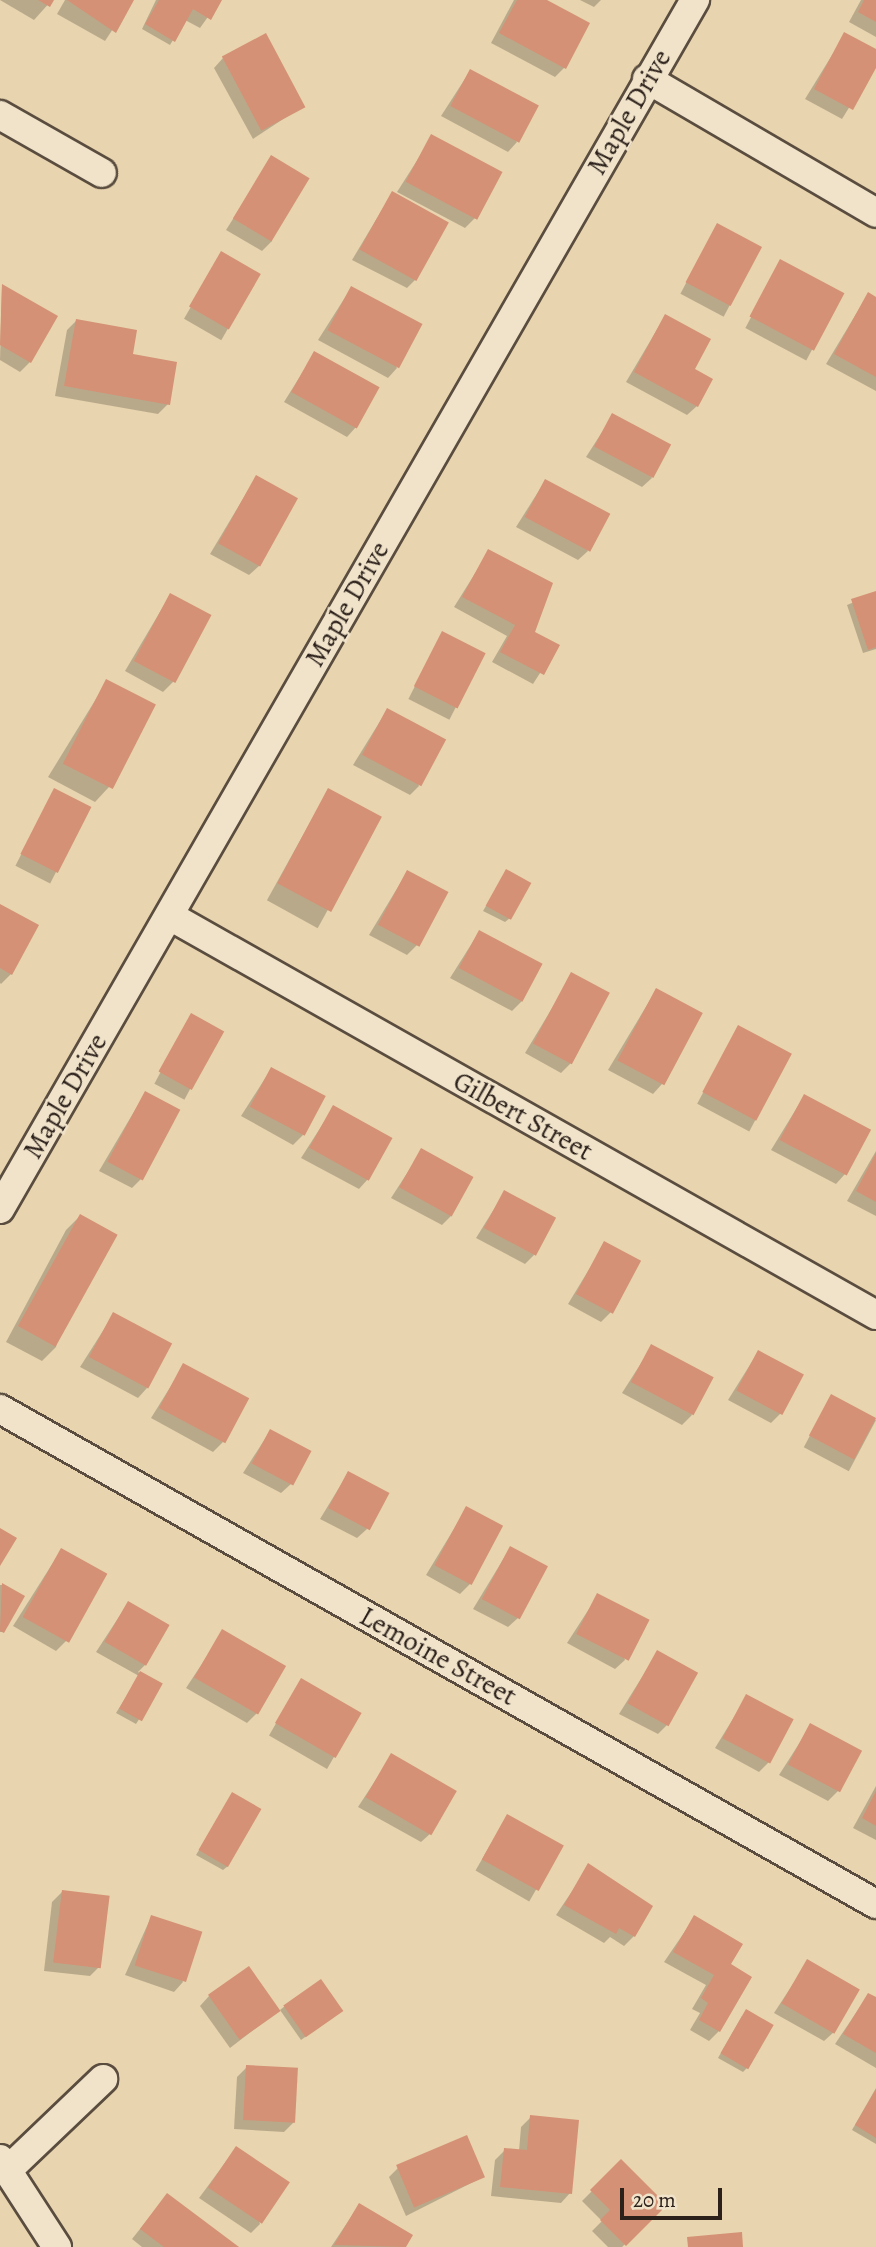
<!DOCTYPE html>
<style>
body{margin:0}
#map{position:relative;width:876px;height:2247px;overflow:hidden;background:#e8d4ae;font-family:Alegreya,serif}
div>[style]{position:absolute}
.shadow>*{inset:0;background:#0003;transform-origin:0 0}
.building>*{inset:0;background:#d49175;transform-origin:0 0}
.roads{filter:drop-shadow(2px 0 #5a4d3f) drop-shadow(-2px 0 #5a4d3f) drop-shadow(0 2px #5a4d3f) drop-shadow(0 -2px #5a4d3f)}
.minor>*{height:28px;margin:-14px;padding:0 14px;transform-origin:14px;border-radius:14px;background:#f0e3ca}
span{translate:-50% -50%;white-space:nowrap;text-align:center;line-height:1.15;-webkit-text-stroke:5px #f0e3ca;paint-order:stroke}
.street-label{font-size:28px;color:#2b201a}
.scale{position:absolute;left:620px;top:2188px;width:102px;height:32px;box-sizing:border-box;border:4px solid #2b201a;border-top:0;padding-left:9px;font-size:21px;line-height:24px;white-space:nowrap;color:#2b201a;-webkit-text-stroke:5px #f0e3ca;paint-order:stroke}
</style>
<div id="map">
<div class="shadow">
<i style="clip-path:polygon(0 0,52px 0,34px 20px)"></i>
<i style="clip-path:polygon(65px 0,132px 0,105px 41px,57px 14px)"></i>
<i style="clip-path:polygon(156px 0,220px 0,200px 28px,185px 20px,170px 45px,142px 29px)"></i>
<i style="clip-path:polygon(514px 0,544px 0,565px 67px,555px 77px,491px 43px)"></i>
<i style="clip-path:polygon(580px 0,601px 0,594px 7px)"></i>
<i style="clip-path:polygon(861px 0,876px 0,876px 37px,849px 22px)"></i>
<i style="clip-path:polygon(845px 34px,876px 51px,876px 64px,842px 119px,805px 99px)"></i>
<i style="clip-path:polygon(223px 58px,303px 106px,253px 139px,214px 68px)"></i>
<i style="clip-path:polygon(470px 71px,517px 142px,508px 152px,441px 116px)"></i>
<i style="clip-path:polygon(432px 137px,475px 218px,465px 228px,397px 192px)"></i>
<i style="clip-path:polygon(272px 157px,272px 241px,262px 251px,226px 230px)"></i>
<i style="clip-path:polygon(392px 193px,416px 279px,407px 288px,352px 260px)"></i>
<i style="left:717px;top:225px;width:49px;height:78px;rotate:28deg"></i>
<i style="left:222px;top:253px;width:43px;height:76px;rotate:30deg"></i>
<i style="left:781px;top:261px;width:69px;height:76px;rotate:28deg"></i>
<i style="clip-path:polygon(2px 286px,30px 362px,20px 372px,0 360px)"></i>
<i style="clip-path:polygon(351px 288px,397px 368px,388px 378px,318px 340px)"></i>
<i style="clip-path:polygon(868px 294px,876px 299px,876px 391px,826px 364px)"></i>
<i style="clip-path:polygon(665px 316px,692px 370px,697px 406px,687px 415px,626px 382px)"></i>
<i style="clip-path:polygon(77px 320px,131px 356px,168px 404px,158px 414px,55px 396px,67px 330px)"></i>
<i style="clip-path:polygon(314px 354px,356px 427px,347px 437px,284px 402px)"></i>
<i style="clip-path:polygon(613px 415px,652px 478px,642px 487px,586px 457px)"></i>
<i style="clip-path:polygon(256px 477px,259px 566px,249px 575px,210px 554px)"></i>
<i style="clip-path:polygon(545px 481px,588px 551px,578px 560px,516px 527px)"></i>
<i style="clip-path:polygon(489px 551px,533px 632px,558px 645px,533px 684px,492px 662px,507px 636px,454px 607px)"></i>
<i style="clip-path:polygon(876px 593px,876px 649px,863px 653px,847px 605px)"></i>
<i style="clip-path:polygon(170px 595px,173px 682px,163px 692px,125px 671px)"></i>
<i style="left:442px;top:633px;width:46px;height:74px;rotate:27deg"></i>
<i style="clip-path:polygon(107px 681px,109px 787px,95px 802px,48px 777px)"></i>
<i style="clip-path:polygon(387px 710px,419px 786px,410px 795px,353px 765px)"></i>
<i style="left:54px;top:790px;width:39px;height:85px;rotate:27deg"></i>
<i style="left:328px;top:790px;width:58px;height:126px;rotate:29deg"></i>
<i style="clip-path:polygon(407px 872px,417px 945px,407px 955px,369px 935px)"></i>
<i style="clip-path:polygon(506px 872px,510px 918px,505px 922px,483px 911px)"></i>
<i style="clip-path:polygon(0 906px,11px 974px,1px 984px,0 983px)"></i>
<i style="clip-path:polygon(479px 932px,522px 1001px,512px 1011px,450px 978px)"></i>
<i style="clip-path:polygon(572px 975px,571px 1063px,561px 1073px,525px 1053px)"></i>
<i style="clip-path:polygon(656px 990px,662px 1084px,653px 1094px,608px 1070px)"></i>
<i style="left:191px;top:1015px;width:34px;height:78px;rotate:28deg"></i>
<i style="left:738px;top:1027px;width:59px;height:87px;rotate:28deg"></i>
<i style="clip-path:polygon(271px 1069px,303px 1135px,293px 1145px,241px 1116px)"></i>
<i style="clip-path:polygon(145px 1093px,142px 1178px,132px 1188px,99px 1171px)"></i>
<i style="clip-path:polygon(804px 1096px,845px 1174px,836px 1184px,771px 1150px)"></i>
<i style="clip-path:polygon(333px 1108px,368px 1179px,359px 1189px,301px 1158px)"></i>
<i style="clip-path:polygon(422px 1150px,451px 1216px,442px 1225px,391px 1198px)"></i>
<i style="clip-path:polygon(876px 1151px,876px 1216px,847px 1201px)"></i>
<i style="clip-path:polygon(504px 1193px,534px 1255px,525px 1264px,476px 1238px)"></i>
<i style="clip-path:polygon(80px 1216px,56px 1347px,42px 1361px,6px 1342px,66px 1230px)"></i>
<i style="clip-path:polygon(605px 1243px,611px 1312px,601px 1322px,568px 1304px)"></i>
<i style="clip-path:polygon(113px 1315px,147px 1388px,138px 1398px,80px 1367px)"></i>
<i style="clip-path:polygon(652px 1346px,692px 1415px,682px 1425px,622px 1393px)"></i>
<i style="clip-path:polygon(758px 1352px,781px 1413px,771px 1423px,728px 1400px)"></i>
<i style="clip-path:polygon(184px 1365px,223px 1442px,213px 1452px,151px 1418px)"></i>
<i style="left:831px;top:1396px;width:51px;height:58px;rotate:28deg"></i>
<i style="clip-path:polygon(270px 1431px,291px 1484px,281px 1493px,243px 1473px)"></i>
<i style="clip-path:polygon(348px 1473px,367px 1529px,357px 1538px,320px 1519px)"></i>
<i style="clip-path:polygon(466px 1509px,470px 1584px,460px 1594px,426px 1575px)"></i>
<i style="clip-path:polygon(510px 1548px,518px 1618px,508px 1627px,473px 1609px)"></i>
<i style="clip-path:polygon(61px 1550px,66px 1641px,56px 1651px,13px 1626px)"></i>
<i style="left:2px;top:1585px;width:47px;height:3px;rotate:90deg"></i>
<i style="clip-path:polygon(598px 1595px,625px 1660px,615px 1669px,567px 1643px)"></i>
<i style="clip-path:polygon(128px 1603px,146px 1664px,138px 1672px,161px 1685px,136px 1724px,116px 1713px,139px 1676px,96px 1652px)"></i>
<i style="clip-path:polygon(223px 1632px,257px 1713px,247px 1723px,186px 1688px)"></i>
<i style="clip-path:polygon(657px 1653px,667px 1725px,658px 1734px,619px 1714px)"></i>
<i style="left:301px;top:1680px;width:67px;height:64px;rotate:30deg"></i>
<i style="clip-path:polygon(747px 1696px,769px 1762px,759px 1772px,715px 1748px)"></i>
<i style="clip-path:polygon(811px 1725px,838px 1791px,828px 1801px,779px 1775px)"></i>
<i style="clip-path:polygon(392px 1755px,431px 1833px,421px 1842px,358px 1807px)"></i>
<i style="clip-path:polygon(876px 1786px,876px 1840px,853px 1828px)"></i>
<i style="clip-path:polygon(233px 1794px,228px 1866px,223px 1870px,196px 1855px)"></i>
<i style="left:507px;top:1816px;width:62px;height:63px;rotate:30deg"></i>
<i style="clip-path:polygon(589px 1866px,634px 1936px,624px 1946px,610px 1937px,604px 1943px,556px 1915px)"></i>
<i style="clip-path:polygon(62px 1892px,99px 1967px,90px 1976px,44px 1971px,52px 1902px)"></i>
<i style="clip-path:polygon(151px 1917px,183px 1982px,174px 1992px,125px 1975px)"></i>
<i style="clip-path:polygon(694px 1918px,729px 1965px,719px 2031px,709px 2041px,690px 2030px,700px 2013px,692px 2009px,706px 1985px,664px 1962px)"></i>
<i style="clip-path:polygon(808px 1961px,834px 2032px,824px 2041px,774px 2013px)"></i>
<i style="clip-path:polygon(868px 1995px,876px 1999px,876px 2068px,835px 2044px)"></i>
<i style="clip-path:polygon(209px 1996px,278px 2011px,230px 2048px,200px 2006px)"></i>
<i style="clip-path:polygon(285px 2006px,336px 2015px,301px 2040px,280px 2010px)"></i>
<i style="clip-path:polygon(742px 2016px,747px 2068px,743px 2072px,718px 2058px)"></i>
<i style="clip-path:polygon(247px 2067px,294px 2122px,284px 2132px,234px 2129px,237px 2077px)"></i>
<i style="clip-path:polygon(876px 2088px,876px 2144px,852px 2130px)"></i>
<i style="clip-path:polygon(531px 2117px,570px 2193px,561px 2203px,491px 2196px,495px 2160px,505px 2150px,519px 2151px,521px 2127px)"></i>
<i style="clip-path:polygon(236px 2148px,260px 2224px,251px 2233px,199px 2198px)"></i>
<i style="clip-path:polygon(621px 2162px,665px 2205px,622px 2247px,608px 2247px,592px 2231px,602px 2221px,582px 2201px)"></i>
<i style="clip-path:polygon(398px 2168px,483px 2177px,406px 2216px,389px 2177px)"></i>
<i style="clip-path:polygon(167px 2195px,236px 2247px,142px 2247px,132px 2239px)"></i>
<i style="clip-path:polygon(359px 2205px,410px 2235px,404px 2247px,331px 2247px)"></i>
</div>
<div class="building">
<i style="clip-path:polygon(38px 0,54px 0,50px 7px)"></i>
<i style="clip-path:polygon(67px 0,134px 0,116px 33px)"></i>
<i style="clip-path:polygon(159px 0,222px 0,211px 20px,193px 9px,175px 42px,145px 24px)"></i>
<i style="clip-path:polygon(517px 0,547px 0,590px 23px,566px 69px,499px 33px)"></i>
<i style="clip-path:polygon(864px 0,876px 0,876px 22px,858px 12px)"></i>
<i style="clip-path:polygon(844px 32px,876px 49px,876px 68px,853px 110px,814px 89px)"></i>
<i style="left:266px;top:33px;width:84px;height:50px;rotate:62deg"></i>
<i style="left:470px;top:69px;width:78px;height:42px;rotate:28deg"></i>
<i style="left:431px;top:134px;width:81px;height:54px;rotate:28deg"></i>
<i style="left:271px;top:155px;width:45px;height:74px;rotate:31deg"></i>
<i style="left:392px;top:191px;width:65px;height:67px;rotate:29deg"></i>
<i style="left:717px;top:223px;width:51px;height:67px;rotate:28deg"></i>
<i style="left:221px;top:251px;width:46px;height:64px;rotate:30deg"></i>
<i style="left:780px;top:259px;width:73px;height:65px;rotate:28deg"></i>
<i style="clip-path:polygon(2px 284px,58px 316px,31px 363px,0 345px)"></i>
<i style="left:351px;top:286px;width:81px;height:50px;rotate:28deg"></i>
<i style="clip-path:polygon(868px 292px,876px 297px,876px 377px,834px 354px)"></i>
<i style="clip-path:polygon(665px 314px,711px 339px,695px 369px,713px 379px,698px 407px,634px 372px)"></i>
<i style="clip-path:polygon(76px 319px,137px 330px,133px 354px,177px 362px,170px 405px,64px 386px)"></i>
<i style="left:314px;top:351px;width:75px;height:47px;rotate:29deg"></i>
<i style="left:612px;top:413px;width:67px;height:38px;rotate:28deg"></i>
<i style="left:256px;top:475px;width:48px;height:78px;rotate:29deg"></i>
<i style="left:545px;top:479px;width:74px;height:43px;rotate:28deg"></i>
<i style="clip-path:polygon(488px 549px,553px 583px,535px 632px,560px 645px,544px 675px,500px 652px,515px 625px,462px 597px)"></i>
<i style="clip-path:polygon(876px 591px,876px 647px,868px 650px,851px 599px)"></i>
<i style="left:170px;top:593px;width:47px;height:77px;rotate:28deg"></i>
<i style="left:442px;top:631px;width:49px;height:62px;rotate:27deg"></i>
<i style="left:106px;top:679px;width:56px;height:95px;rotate:27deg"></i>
<i style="left:387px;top:708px;width:67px;height:53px;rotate:28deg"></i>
<i style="left:54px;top:788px;width:42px;height:74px;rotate:27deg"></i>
<i style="left:328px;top:788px;width:61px;height:108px;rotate:28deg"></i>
<i style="left:506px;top:869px;width:29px;height:42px;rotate:29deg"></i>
<i style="left:407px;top:870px;width:47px;height:62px;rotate:28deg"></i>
<i style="clip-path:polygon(0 904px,39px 925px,12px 975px,0 968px)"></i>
<i style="left:479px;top:930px;width:72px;height:43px;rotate:28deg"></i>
<i style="left:571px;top:972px;width:44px;height:81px;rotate:28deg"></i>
<i style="left:656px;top:988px;width:53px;height:82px;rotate:28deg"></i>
<i style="left:191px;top:1013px;width:38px;height:67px;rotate:29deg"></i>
<i style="left:738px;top:1025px;width:61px;height:76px;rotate:28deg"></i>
<i style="left:271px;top:1067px;width:62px;height:45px;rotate:28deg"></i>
<i style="left:145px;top:1091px;width:40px;height:80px;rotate:28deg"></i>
<i style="left:804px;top:1094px;width:76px;height:52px;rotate:28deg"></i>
<i style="left:333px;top:1105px;width:68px;height:49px;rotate:29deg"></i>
<i style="left:421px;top:1148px;width:60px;height:45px;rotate:29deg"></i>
<i style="clip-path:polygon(876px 1153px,876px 1202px,856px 1191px)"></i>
<i style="left:504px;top:1190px;width:59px;height:43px;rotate:28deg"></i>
<i style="left:80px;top:1214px;width:43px;height:128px;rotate:29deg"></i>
<i style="left:604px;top:1241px;width:42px;height:60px;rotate:28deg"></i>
<i style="left:113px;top:1312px;width:67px;height:51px;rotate:28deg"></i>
<i style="left:651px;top:1344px;width:71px;height:43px;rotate:28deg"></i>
<i style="left:758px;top:1350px;width:52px;height:46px;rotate:28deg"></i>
<i style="left:183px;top:1363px;width:75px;height:51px;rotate:28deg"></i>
<i style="left:831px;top:1394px;width:51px;height:47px;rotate:28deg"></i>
<i style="left:270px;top:1429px;width:47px;height:39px;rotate:28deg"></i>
<i style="left:348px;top:1471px;width:47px;height:42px;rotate:28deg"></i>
<i style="left:466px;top:1506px;width:42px;height:67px;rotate:28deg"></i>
<i style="clip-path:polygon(0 1528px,17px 1538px,0 1566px)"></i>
<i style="left:510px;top:1546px;width:43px;height:60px;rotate:28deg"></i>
<i style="left:61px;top:1548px;width:53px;height:79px;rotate:29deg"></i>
<i style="clip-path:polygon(2px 1583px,25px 1596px,4px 1633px,0 1631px)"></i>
<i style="left:597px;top:1593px;width:59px;height:46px;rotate:27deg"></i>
<i style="left:128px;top:1601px;width:48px;height:47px;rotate:30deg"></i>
<i style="left:222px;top:1629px;width:74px;height:56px;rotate:30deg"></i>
<i style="left:657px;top:1650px;width:47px;height:61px;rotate:29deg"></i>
<i style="left:140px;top:1671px;width:26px;height:43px;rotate:29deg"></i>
<i style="left:301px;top:1678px;width:70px;height:52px;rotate:30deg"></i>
<i style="left:746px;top:1694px;width:54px;height:50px;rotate:28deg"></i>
<i style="left:810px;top:1723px;width:59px;height:47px;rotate:28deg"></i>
<i style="left:391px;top:1753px;width:76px;height:51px;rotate:30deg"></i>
<i style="clip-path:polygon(876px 1791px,876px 1826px,862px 1818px)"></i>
<i style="left:232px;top:1792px;width:34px;height:67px;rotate:30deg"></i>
<i style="left:507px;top:1814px;width:65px;height:52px;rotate:29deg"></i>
<i style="clip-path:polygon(588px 1863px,653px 1906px,635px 1937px,619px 1928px,616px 1934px,564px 1905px)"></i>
<i style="left:62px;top:1890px;width:48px;height:73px;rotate:7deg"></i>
<i style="left:151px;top:1915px;width:54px;height:53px;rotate:18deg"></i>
<i style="clip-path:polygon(694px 1915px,743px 1944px,731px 1964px,752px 1977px,720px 2032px,699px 2020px,708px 2003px,701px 1998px,714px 1975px,673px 1952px)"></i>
<i style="left:807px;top:1959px;width:61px;height:51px;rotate:30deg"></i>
<i style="left:249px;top:1966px;width:55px;height:50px;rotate:55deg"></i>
<i style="left:321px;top:1979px;width:39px;height:46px;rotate:55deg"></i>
<i style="clip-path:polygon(868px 1993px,876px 1997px,876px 2053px,843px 2034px)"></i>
<i style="left:746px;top:2009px;width:32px;height:51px;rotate:30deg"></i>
<i style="left:246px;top:2065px;width:52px;height:55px;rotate:3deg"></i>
<i style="clip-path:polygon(876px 2089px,876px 2138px,855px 2125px)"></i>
<i style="clip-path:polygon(530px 2115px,579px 2120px,572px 2194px,500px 2187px,504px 2148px,527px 2150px)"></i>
<i style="left:467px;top:2135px;width:46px;height:77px;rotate:67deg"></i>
<i style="left:236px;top:2146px;width:65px;height:50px;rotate:34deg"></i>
<i style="clip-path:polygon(621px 2159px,667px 2205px,626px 2246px,600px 2220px,610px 2210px,590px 2190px)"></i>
<i style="clip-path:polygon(167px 2193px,239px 2247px,164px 2247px,140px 2229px)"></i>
<i style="clip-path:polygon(359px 2203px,413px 2235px,406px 2247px,334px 2245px)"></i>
<i style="clip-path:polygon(742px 2232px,743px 2247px,688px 2247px,687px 2237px)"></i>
</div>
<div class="roads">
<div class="minor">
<i style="left:647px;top:79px;width:265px;rotate:30.3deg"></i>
<i style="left:0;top:115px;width:117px;rotate:29.6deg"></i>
<i style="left:170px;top:916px;width:811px;rotate:29.47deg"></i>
<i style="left:0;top:1209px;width:1395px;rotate:-60.11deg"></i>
<i style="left:0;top:1409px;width:1006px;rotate:29.47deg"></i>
<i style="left:0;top:2159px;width:105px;rotate:57.1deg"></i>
<i style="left:10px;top:2168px;width:129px;rotate:-43.7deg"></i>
</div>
</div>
<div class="street-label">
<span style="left:629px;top:112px;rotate:-60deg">Maple Drive</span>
<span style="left:347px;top:604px;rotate:-60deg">Maple Drive</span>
<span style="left:65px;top:1096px;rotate:-60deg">Maple Drive</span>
<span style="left:523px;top:1116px;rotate:29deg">Gilbert Street</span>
<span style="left:438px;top:1656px;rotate:29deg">Lemoine Street</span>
</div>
<div class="scale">20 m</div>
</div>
